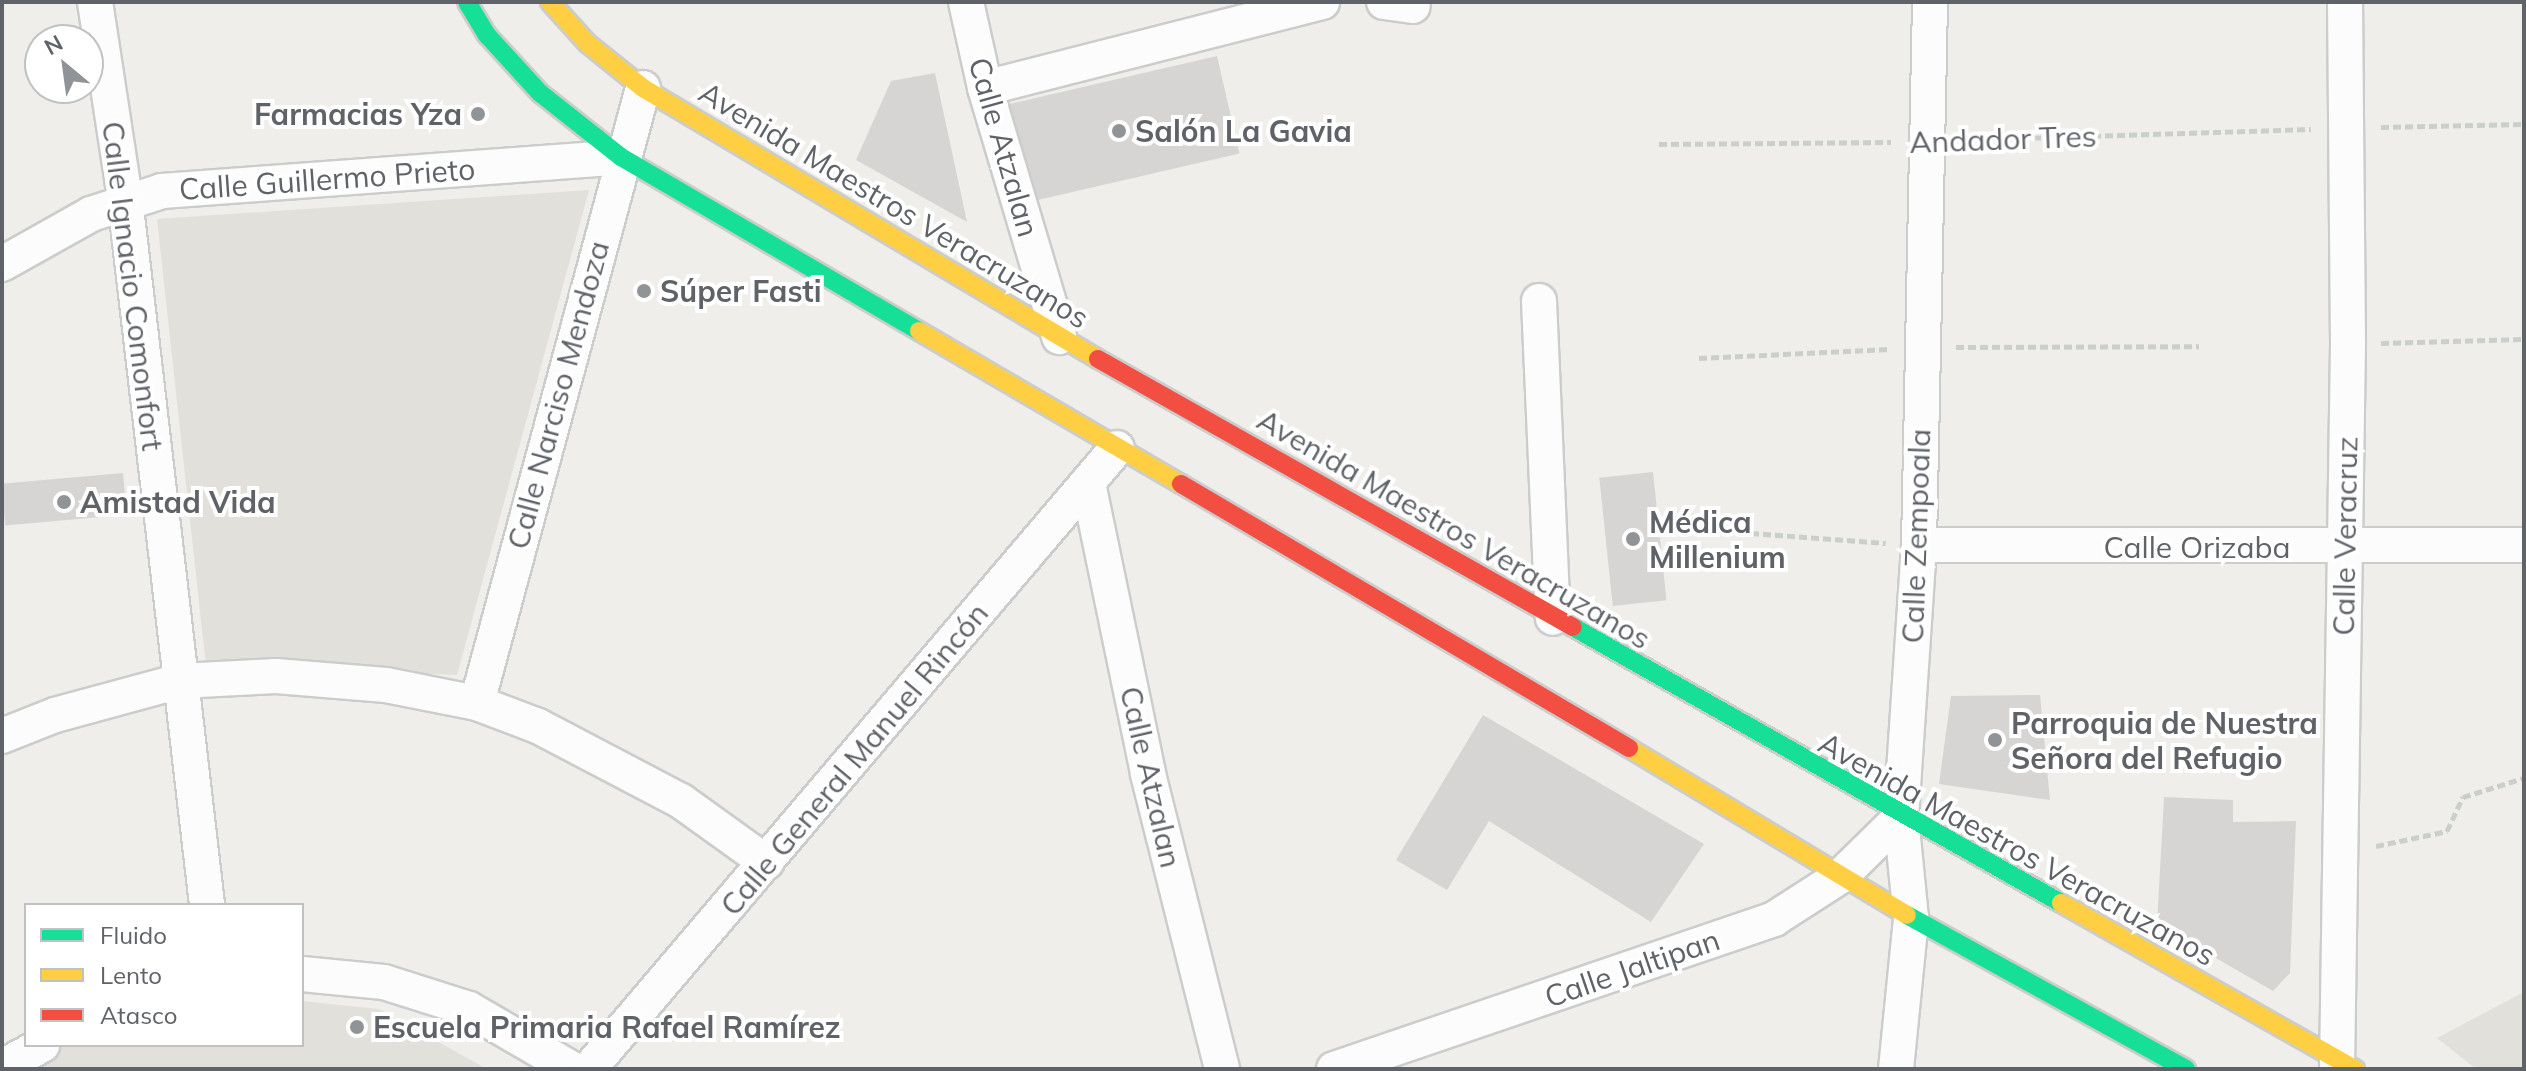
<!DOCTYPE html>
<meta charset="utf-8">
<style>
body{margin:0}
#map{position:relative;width:2526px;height:1071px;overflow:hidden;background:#efeeea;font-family:Mulish,sans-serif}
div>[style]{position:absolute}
.education>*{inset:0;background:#e2e0da}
.building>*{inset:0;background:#d6d5d3;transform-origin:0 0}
.path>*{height:5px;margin-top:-2.5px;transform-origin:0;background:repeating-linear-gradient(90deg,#cacfcc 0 8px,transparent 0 12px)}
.roads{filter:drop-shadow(2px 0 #cbcccc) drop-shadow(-2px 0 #cbcccc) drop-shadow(0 2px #cbcccc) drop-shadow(0 -2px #cbcccc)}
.street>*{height:34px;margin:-17px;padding:0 17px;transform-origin:17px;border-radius:17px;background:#fdfcfc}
.fast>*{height:18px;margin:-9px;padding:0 9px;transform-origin:9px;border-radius:9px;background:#16e098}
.slow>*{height:18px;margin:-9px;padding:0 9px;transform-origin:9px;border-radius:9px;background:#ffcf43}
.jam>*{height:18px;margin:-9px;padding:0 9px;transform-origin:9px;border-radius:9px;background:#f24e42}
.dots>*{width:22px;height:22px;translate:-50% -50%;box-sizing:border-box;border:4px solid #fff;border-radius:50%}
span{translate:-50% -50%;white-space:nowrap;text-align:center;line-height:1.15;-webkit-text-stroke:8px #fff;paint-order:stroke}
.poi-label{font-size:30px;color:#5f6368;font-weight:700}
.right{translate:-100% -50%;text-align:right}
.left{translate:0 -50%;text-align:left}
.street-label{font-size:30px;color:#5f6368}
.frame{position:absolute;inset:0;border:4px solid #5f6368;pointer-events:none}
.legend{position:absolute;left:24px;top:903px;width:280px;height:144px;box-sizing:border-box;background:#fff;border:2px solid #bfc1c3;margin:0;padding:10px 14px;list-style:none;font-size:24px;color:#5f6368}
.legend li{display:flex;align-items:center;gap:16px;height:40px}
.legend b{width:40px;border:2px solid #bfc1c3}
.north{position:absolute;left:24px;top:24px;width:80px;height:80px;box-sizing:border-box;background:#fff;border:2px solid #bfc1c3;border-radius:50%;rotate:331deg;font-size:22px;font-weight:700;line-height:32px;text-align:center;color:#5f6368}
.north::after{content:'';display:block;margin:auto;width:28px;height:36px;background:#919496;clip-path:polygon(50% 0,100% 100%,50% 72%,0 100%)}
</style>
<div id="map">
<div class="education">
<i style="clip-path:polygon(589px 190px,457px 675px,206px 666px,157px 219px)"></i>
<i style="clip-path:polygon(2524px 992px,2524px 1069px,2476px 1069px,2437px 1038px)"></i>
<i style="clip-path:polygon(302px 1001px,379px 1009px,487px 1069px,2px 1069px,31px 1045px,302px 1045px)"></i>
</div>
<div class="building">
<i style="left:1217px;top:56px;width:100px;height:226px;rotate:77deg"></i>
<i style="clip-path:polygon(935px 73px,967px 222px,856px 160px,891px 81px)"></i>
<i style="left:1653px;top:472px;width:129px;height:54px;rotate:84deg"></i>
<i style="left:123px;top:473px;width:42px;height:122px;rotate:85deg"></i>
<i style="clip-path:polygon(2040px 695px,2050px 800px,1939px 784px,1951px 696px)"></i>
<i style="clip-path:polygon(1483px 715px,1704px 844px,1651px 922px,1489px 821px,1447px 890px,1396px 860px)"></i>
<i style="clip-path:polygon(2164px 797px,2233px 800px,2233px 822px,2296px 821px,2290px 973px,2273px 991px,2157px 924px)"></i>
</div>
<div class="path">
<i style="left:2381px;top:127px;width:143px;rotate:-1.2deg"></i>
<i style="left:1961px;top:140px;width:350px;rotate:-1.8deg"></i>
<i style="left:1659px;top:144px;width:232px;rotate:-0.5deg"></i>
<i style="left:2381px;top:343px;width:143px;rotate:-1.6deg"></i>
<i style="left:1956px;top:347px;width:243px;rotate:-0.2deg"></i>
<i style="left:1699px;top:358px;width:191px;rotate:-2.7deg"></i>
<i style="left:1751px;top:533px;width:135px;rotate:4.2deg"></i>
<i style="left:2376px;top:846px;width:73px;rotate:-11.9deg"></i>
<i style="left:2447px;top:831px;width:38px;rotate:-65deg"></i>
<i style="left:2463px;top:797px;width:64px;rotate:-17.3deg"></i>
</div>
<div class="roads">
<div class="street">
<i style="left:95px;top:2px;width:199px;rotate:81.3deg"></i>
<i style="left:125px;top:199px;width:711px;rotate:83.37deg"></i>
<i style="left:966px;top:2px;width:88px;rotate:77.5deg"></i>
<i style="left:985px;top:88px;width:260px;rotate:73.4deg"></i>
<i style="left:1384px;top:2px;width:29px;rotate:8deg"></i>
<i style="left:985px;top:88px;width:348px;rotate:-14.3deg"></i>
<i style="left:2px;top:264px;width:102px;rotate:-29.3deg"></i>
<i style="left:91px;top:214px;width:75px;rotate:-17.9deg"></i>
<i style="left:162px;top:191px;width:460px;rotate:-4.2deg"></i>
<i style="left:1539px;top:301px;width:317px;rotate:87.5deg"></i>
<i style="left:1088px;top:483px;width:297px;rotate:78.3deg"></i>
<i style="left:1148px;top:774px;width:304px;rotate:75.9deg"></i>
<i style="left:1919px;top:545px;width:605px"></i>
<i style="left:477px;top:703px;width:637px;rotate:-74.89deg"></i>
<i style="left:2px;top:736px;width:57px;rotate:-21.6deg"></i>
<i style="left:55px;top:715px;width:130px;rotate:-15.2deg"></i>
<i style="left:180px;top:681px;width:96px;rotate:-3deg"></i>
<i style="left:276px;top:676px;width:110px;rotate:4.7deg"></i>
<i style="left:386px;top:685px;width:93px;rotate:11.2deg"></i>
<i style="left:477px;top:703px;width:65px;rotate:20.7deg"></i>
<i style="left:538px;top:726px;width:161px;rotate:27.7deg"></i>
<i style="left:681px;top:801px;width:105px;rotate:35.7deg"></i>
<i style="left:302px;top:974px;width:82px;rotate:5.6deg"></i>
<i style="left:384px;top:982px;width:89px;rotate:17.6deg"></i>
<i style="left:469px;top:1009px;width:119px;rotate:30.2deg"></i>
<i style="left:2px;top:1067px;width:46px;rotate:-28.8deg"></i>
<i style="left:589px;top:1069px;width:815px;rotate:-49.63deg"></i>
<i style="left:1334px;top:1069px;width:465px;rotate:-18.8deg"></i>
<i style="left:1774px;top:919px;width:80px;rotate:-32.7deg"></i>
<i style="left:1841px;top:876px;width:84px;rotate:-44.5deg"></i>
<i style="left:1896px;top:1069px;width:152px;rotate:-84.3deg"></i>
<i style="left:1911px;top:918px;width:101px;rotate:-95.7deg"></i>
<i style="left:1901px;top:817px;width:273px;rotate:-86.2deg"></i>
<i style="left:1919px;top:545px;width:543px;rotate:-88.84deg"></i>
<i style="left:2337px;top:1069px;width:725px;rotate:-89.13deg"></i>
<i style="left:2348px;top:344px;width:342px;rotate:-90.5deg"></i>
</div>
<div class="fast">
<i style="left:467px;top:2px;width:39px;rotate:59deg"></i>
<i style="left:487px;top:35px;width:79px;rotate:47.6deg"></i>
<i style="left:540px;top:93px;width:103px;rotate:38.3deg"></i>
<i style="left:621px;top:157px;width:345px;rotate:30.3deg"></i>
<i style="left:1573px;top:627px;width:561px;rotate:29.49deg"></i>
<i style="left:1907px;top:915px;width:319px;rotate:28.9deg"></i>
</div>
<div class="slow">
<i style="left:550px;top:2px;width:55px;rotate:47.9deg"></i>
<i style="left:587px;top:43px;width:72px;rotate:38.8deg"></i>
<i style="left:643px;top:88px;width:530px;rotate:30.78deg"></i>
<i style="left:919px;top:331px;width:303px;rotate:30.3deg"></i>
<i style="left:1629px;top:748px;width:324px;rotate:31deg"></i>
<i style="left:2061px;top:903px;width:338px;rotate:29.5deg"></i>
</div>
<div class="jam">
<i style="left:1098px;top:359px;width:545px;rotate:29.43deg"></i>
<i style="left:1181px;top:484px;width:520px;rotate:30.51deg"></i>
</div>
</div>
<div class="dots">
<i style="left:478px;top:114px;background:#919496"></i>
<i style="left:1119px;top:131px;background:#919496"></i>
<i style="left:644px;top:291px;background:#919496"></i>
<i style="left:64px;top:502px;background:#919496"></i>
<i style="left:1633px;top:539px;background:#919496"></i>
<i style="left:1995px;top:740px;background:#919496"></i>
<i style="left:357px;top:1027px;background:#919496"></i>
</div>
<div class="poi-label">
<span class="right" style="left:462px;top:114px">Farmacias Yza</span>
<span class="left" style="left:1135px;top:131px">Salón La Gavia</span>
<span class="left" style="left:660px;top:291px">Súper Fasti</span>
<span class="left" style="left:80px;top:502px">Amistad Vida</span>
<span class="left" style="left:1649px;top:539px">Médica<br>Millenium</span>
<span class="left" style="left:2011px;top:740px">Parroquia de Nuestra<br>Señora del Refugio</span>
<span class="left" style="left:373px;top:1027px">Escuela Primaria Rafael Ramírez</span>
</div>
<div class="street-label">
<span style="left:2003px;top:139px;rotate:-2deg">Andador Tres</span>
<span style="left:1004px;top:147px;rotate:74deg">Calle Atzalan</span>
<span style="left:327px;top:179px;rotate:-4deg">Calle Guillermo Prieto</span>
<span style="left:894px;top:205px;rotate:31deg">Avenida Maestros Veracruzanos</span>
<span style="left:133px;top:286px;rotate:83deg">Calle Ignacio Comonfort</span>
<span style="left:558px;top:395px;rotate:-75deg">Calle Narciso Mendoza</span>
<span style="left:1454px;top:529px;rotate:30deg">Avenida Maestros Veracruzanos</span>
<span style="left:1916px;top:536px;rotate:-88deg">Calle Zempoala</span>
<span style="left:2345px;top:536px;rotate:-89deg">Calle Veracruz</span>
<span style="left:2197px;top:547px">Calle Orizaba</span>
<span style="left:854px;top:759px;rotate:-50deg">Calle General Manuel Rincón</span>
<span style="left:1151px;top:777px;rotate:77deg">Calle Atzalan</span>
<span style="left:2017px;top:849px;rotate:29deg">Avenida Maestros Veracruzanos</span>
<span style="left:1632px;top:968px;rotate:-19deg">Calle Jaltipan</span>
</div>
<div class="frame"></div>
<ul class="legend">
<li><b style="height:10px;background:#16e098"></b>Fluido</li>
<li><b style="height:10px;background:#ffcf43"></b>Lento</li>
<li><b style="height:10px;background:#f24e42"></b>Atasco</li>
</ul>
<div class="north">N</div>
</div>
